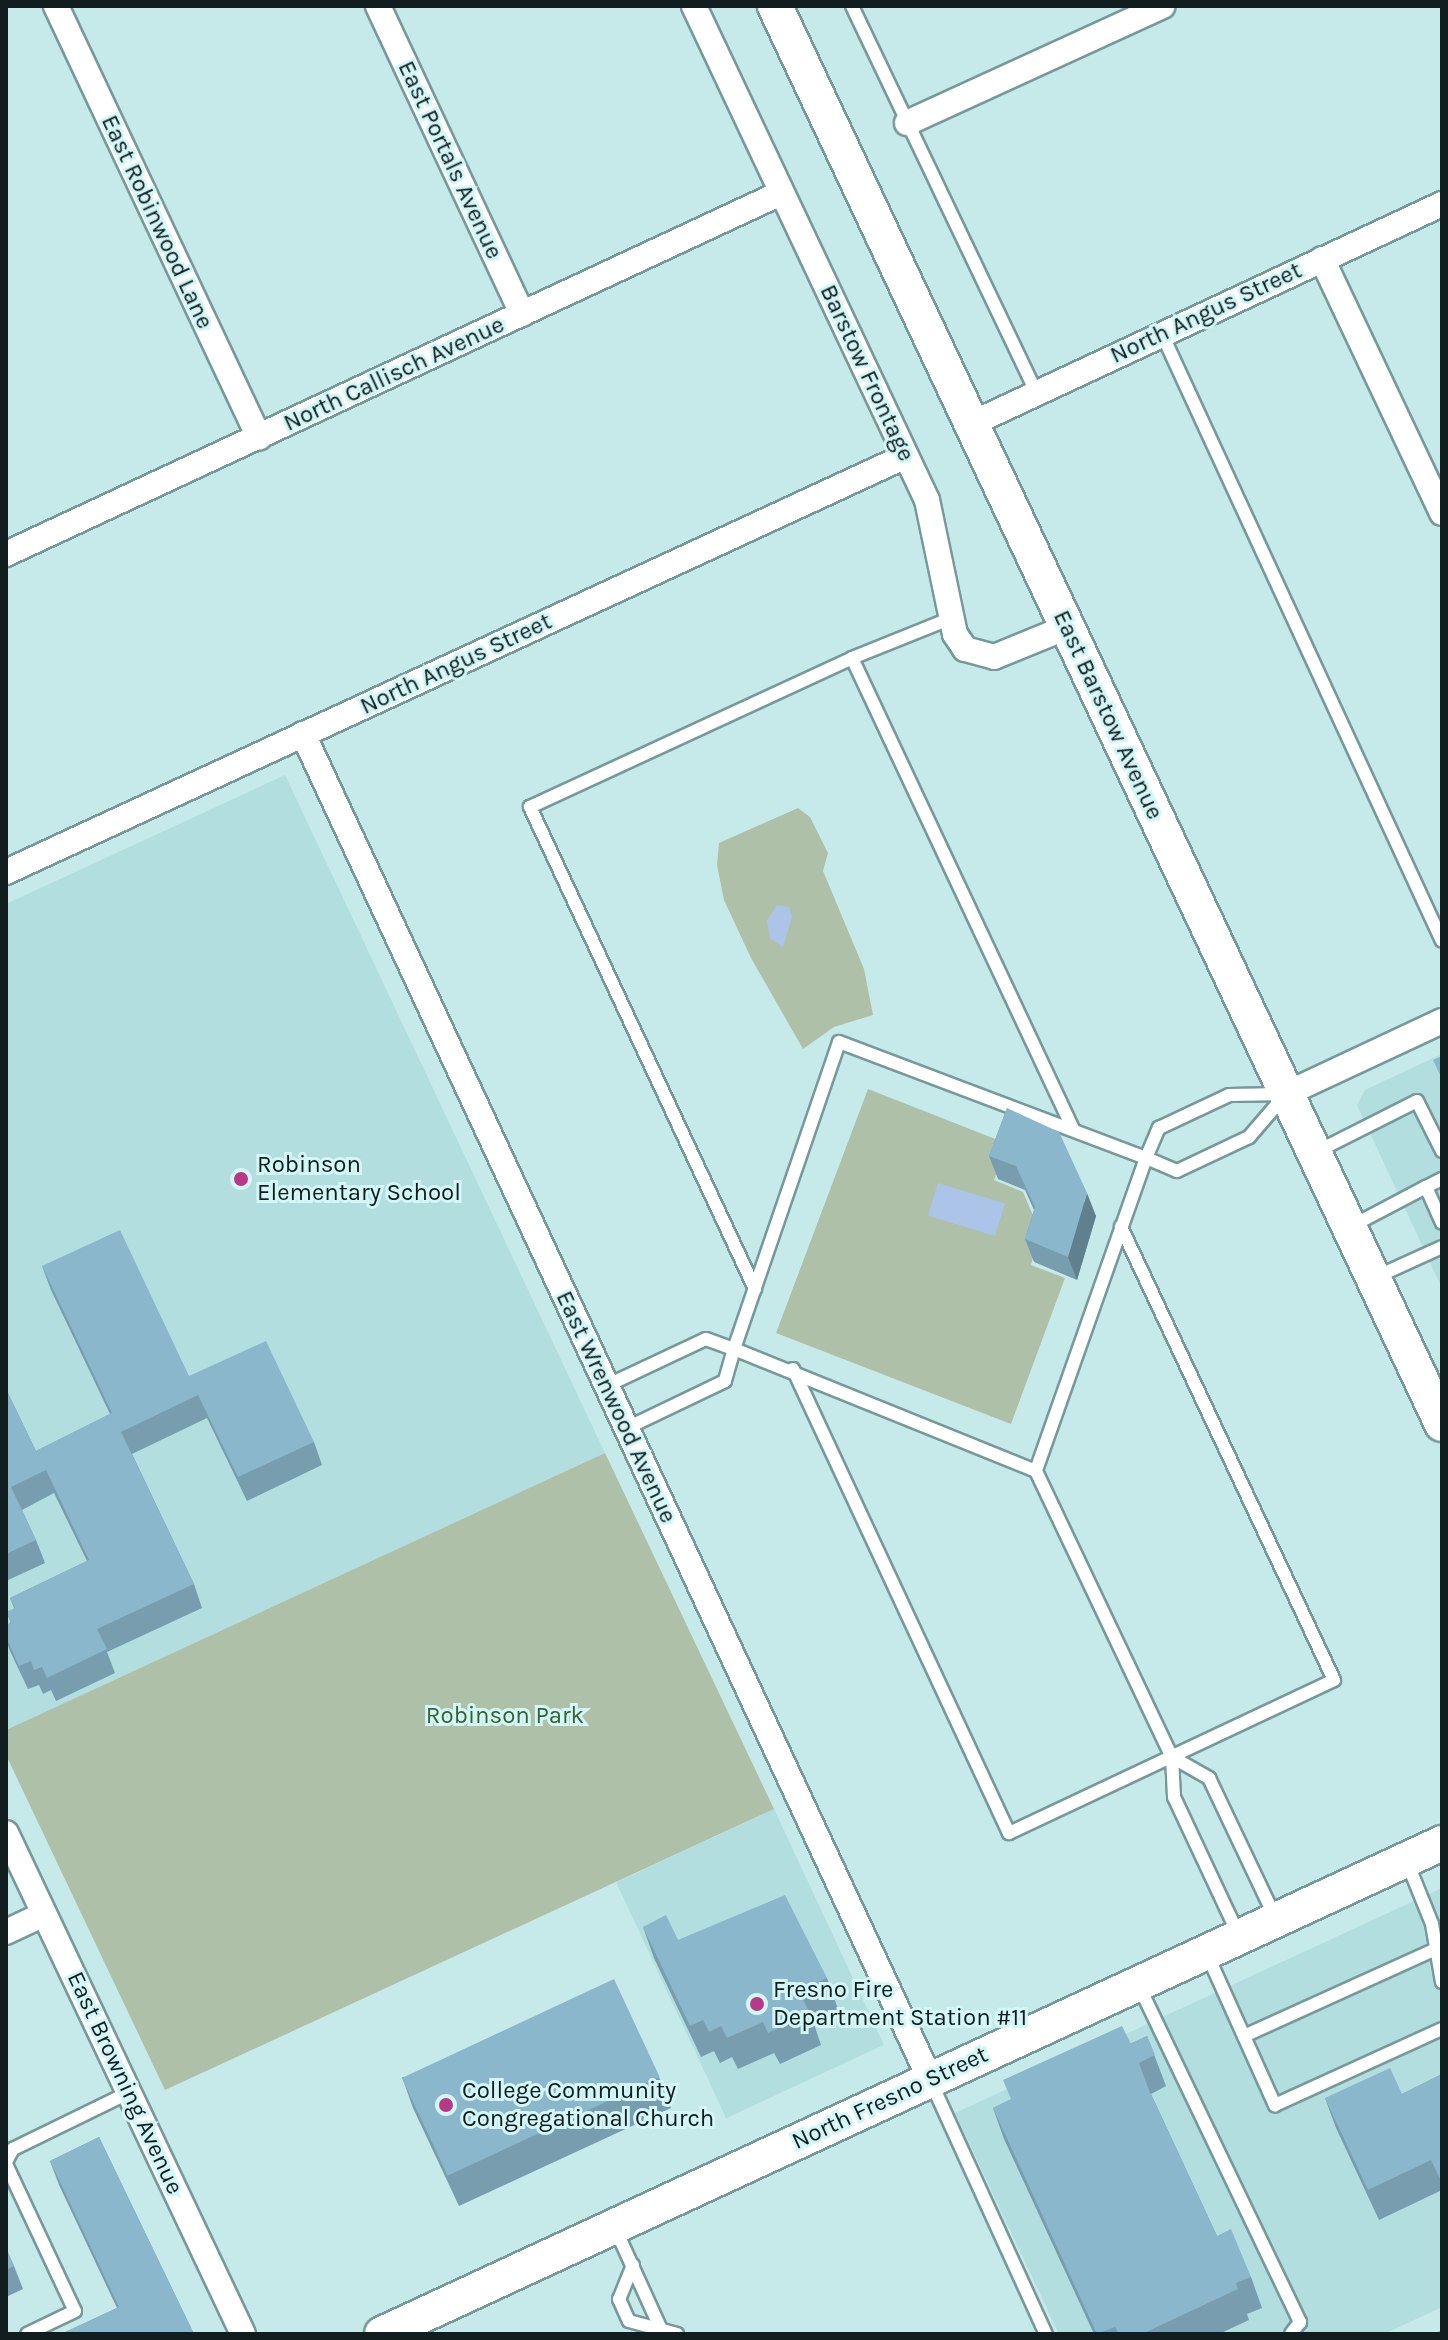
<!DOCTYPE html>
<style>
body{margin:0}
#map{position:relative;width:1448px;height:2340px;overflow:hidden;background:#c6e9e9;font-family:Karla,sans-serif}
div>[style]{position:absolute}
.built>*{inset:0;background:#b2dedf;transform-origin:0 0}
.green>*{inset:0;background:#afc0a9}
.water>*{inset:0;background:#acc4e7;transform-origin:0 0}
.roads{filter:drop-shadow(2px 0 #789999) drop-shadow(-2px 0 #789999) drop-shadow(0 2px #789999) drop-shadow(0 -2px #789999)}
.lane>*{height:12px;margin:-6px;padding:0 6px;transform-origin:6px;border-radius:6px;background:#fff}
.street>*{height:24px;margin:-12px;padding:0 12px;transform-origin:12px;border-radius:12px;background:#fff}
.secondary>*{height:34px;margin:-17px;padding:0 17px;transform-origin:17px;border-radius:17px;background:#fff}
.wall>*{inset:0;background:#779daf}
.shaded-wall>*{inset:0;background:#61808e}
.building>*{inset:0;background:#8ab7cb;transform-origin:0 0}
.dots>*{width:22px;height:22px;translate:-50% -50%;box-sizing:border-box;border:4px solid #d3f6f7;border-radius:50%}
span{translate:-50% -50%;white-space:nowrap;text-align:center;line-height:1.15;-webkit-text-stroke:6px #d3f6f7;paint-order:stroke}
.street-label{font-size:24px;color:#111d1e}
.poi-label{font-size:24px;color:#111d1e}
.left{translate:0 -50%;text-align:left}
.park-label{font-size:24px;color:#3b602f}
.frame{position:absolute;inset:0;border:8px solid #111d1e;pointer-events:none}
</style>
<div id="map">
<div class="built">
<i style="clip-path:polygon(285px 775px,605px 1453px,6px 1730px,6px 904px)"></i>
<i style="clip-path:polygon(1442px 1054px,1442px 1288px,1357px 1105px,1365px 1090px)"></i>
<i style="left:774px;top:1809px;width:260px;height:174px;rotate:65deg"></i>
<i style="clip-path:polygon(1442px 1888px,1442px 2307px,1384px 2334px,1059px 2334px,955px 2113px)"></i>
</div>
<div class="green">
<i style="clip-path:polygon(798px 808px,810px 817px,828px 853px,823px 871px,864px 969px,873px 1015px,834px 1027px,803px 1049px,751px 958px,724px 900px,717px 865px,719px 843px)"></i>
<i style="clip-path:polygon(868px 1089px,1008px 1144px,994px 1180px,1023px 1192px,1040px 1232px,1031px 1265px,1065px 1278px,1011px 1424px,776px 1333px)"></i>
<i style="clip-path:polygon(605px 1453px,774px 1809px,165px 2090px,6px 1755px,6px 1730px)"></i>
</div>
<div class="water">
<i style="clip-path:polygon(777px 905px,789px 907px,792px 917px,783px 947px,770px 938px,767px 921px)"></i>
<i style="left:938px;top:1183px;width:70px;height:34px;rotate:17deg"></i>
</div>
<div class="roads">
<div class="lane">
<i style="left:852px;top:6px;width:429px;rotate:64.5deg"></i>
<i style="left:1162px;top:334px;width:668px;rotate:65.24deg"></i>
<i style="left:852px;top:658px;width:105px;rotate:-21.9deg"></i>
<i style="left:839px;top:1042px;width:328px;rotate:20.7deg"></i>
<i style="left:1146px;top:1158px;width:332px;rotate:109.4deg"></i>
<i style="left:1036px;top:1471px;width:326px;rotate:-158deg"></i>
<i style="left:734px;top:1349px;width:324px;rotate:-71.1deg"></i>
<i style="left:1286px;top:1094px;width:57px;rotate:130.7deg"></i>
<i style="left:1249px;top:1137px;width:80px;rotate:154.7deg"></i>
<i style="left:1177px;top:1171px;width:34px;rotate:-157deg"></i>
<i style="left:1146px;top:1158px;width:33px;rotate:-67deg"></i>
<i style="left:1159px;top:1128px;width:77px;rotate:-25.2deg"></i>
<i style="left:1229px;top:1095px;width:57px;rotate:-1deg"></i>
<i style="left:1316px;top:1152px;width:113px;rotate:-26.8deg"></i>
<i style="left:1417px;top:1101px;width:56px;rotate:63.4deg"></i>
<i style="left:1426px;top:1187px;width:18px;rotate:-27deg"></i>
<i style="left:1350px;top:1227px;width:86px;rotate:-27.8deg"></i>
<i style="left:1426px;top:1187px;width:39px;rotate:66deg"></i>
<i style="left:1376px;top:1277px;width:72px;rotate:-24.4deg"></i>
<i style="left:755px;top:1289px;width:532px;rotate:-115.02deg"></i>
<i style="left:530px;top:807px;width:355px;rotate:-24.8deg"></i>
<i style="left:852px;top:658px;width:520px;rotate:64.86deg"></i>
<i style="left:793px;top:1369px;width:512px;rotate:65.04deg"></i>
<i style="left:1009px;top:1833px;width:359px;rotate:-25.2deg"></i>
<i style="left:1334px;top:1680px;width:501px;rotate:-115.18deg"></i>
<i style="left:606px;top:1386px;width:110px;rotate:-25.2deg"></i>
<i style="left:706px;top:1339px;width:30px;rotate:20deg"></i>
<i style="left:734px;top:1349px;width:33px;rotate:106deg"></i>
<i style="left:725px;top:1381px;width:109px;rotate:154.4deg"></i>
<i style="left:1036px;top:1471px;width:317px;rotate:64.6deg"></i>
<i style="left:1172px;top:1757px;width:40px;rotate:87.1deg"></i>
<i style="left:1174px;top:1797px;width:153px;rotate:64.9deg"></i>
<i style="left:1172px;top:1757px;width:43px;rotate:29.6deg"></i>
<i style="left:1209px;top:1778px;width:154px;rotate:64.6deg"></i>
<i style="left:1407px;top:1862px;width:67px;rotate:68deg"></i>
<i style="left:1432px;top:1924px;width:59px;rotate:80.2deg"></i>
<i style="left:1207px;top:1954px;width:166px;rotate:65.8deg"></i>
<i style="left:1275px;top:2105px;width:183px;rotate:-24.5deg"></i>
<i style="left:1139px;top:1986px;width:373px;rotate:64.4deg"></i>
<i style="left:1300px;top:2322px;width:15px;rotate:127deg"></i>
<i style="left:1244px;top:2036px;width:211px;rotate:-24.4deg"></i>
<i style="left:931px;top:2082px;width:277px;rotate:65.5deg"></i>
<i style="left:6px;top:2162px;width:15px;rotate:-62deg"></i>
<i style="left:13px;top:2149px;width:130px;rotate:-26deg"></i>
<i style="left:6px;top:2164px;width:162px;rotate:64.9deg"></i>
<i style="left:75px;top:2311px;width:53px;rotate:154.4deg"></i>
<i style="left:615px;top:2228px;width:116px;rotate:65.6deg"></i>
<i style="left:633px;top:2265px;width:37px;rotate:112deg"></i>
<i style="left:619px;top:2299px;width:24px;rotate:66deg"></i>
<i style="left:629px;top:2321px;width:50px;rotate:15.2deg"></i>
</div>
<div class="street">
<i style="left:56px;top:6px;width:477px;rotate:64.8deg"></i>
<i style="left:378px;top:6px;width:340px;rotate:64.9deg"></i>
<i style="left:694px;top:6px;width:546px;rotate:64.75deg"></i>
<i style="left:927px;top:500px;width:137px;rotate:78.2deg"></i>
<i style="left:955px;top:634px;width:18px;rotate:56deg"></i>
<i style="left:965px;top:649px;width:30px;rotate:15deg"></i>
<i style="left:994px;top:657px;width:79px;rotate:-22.3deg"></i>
<i style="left:907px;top:123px;width:281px;rotate:-24.6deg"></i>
<i style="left:1322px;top:259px;width:281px;rotate:64.7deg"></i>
<i style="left:971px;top:424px;width:520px;rotate:-25.04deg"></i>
<i style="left:6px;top:554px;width:855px;rotate:-24.98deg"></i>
<i style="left:303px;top:734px;width:1484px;rotate:65.01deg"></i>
<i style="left:6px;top:872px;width:991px;rotate:-24.81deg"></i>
<i style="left:1286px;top:1094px;width:172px;rotate:-25.1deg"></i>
<i style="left:6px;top:1833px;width:554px;rotate:64.68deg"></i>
<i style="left:6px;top:1932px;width:42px;rotate:-25.3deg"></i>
</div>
<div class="secondary">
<i style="left:775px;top:6px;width:1567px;rotate:64.81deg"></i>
<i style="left:382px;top:2334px;width:1168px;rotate:-24.85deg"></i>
</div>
</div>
<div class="wall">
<i style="clip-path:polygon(1007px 1108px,1096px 1216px,1077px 1280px,1034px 1262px,1025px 1239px,1034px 1210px,1025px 1190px,998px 1179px,989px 1156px)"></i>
<i style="clip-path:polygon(42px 1266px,189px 1376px,314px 1442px,322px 1465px,247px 1501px,207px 1418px,132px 1454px,194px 1584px,202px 1608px,107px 1652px,115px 1673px,56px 1701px,51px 1690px,43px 1694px,39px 1685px,28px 1689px,10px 1651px,6px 1640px,6px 1626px,10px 1623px,14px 1608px,10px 1598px,87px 1561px,54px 1493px,22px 1510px,36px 1540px,45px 1563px,6px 1581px,6px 1389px,36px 1451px,110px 1414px,51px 1290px)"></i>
<i style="clip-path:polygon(643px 1927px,678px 1940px,827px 1978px,838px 2009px,813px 2021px,821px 2045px,780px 2064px,774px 2053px,738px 2069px,732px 2057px,720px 2063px,714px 2051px,701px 2057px,654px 1958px)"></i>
<i style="clip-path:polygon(1147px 2036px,1166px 2086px,1151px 2094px,1217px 2236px,1251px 2277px,1262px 2308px,1247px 2314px,1249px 2320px,1219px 2334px,1094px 2334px,1004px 2139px,993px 2108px)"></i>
<i style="clip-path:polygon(1442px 2074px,1442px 2190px,1379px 2220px,1336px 2128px,1325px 2098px,1402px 2094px)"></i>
<i style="clip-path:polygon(402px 2077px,659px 2077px,671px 2108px,459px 2206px,413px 2108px)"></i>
<i style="clip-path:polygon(99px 2137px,194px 2334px,61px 2334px,117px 2308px,59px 2185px,50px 2161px)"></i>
<i style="clip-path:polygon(6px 2248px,14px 2266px,23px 2289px,6px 2297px)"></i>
</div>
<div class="shaded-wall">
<i style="clip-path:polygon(1087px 1193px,1096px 1216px,1077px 1280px,1068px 1257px)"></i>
</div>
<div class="building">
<i style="clip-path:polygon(1442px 1056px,1442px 1079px,1433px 1060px)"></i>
<i style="clip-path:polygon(1007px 1108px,1059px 1132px,1087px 1193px,1068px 1257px,1025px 1239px,1035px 1207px,1016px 1166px,989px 1156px)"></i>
<i style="clip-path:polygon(120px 1230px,189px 1376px,266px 1341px,314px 1442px,238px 1477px,198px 1395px,121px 1432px,194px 1584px,97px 1629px,107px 1649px,47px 1678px,42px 1667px,34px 1670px,31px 1661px,19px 1666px,6px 1637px,6px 1626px,11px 1623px,6px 1612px,15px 1608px,10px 1598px,89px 1560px,46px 1470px,11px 1487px,36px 1540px,6px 1554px,6px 1389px,36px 1451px,112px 1413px,42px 1266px)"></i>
<i style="clip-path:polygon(785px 1895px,827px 1978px,799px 1991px,810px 2014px,768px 2033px,763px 2022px,727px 2038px,721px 2026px,709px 2032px,703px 2020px,690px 2026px,643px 1927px,666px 1915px,678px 1940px)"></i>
<i style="left:614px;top:1979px;width:108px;height:234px;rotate:65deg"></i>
<i style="clip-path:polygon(1122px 2026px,1131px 2044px,1147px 2036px,1155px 2055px,1139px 2063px,1149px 2090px,1217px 2236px,1231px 2229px,1251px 2277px,1236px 2283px,1238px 2289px,1142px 2334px,1119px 2334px,1115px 2327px,1097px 2334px,993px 2108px,1011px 2099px,1003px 2080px)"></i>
<i style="clip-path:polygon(1390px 2068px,1402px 2094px,1442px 2074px,1442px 2183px,1431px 2160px,1368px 2190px,1325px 2098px)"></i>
<i style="clip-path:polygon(99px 2137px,193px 2332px,190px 2334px,61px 2334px,119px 2307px,50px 2161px)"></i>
<i style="clip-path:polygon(6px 2248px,14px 2266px,6px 2270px)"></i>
<i style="clip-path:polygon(1442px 2330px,1442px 2334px,1433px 2334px)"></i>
</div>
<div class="dots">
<i style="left:241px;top:1179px;background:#b83987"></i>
<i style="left:757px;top:2004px;background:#b83987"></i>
<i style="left:446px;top:2105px;background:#b83987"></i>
</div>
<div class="street-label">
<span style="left:450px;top:160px;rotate:65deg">East Portals Avenue</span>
<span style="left:157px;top:222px;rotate:65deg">East Robinwood Lane</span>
<span style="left:1206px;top:313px;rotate:-25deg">North Angus Street</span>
<span style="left:867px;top:373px;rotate:65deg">Barstow Frontage</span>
<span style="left:394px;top:374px;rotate:-25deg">North Callisch Avenue</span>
<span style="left:456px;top:664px;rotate:-25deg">North Angus Street</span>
<span style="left:1108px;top:715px;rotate:65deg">East Barstow Avenue</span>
<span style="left:616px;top:1407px;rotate:65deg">East Wrenwood Avenue</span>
<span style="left:125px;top:2083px;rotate:65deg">East Browning Avenue</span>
<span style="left:890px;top:2098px;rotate:-25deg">North Fresno Street</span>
</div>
<div class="poi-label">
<span class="left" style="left:257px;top:1179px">Robinson<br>Elementary School</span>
<span class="left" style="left:773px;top:2004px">Fresno Fire<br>Department Station #11</span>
<span class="left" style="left:462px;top:2105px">College Community<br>Congregational Church</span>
</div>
<div class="park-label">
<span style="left:505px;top:1716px">Robinson Park</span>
</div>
<div class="frame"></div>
</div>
